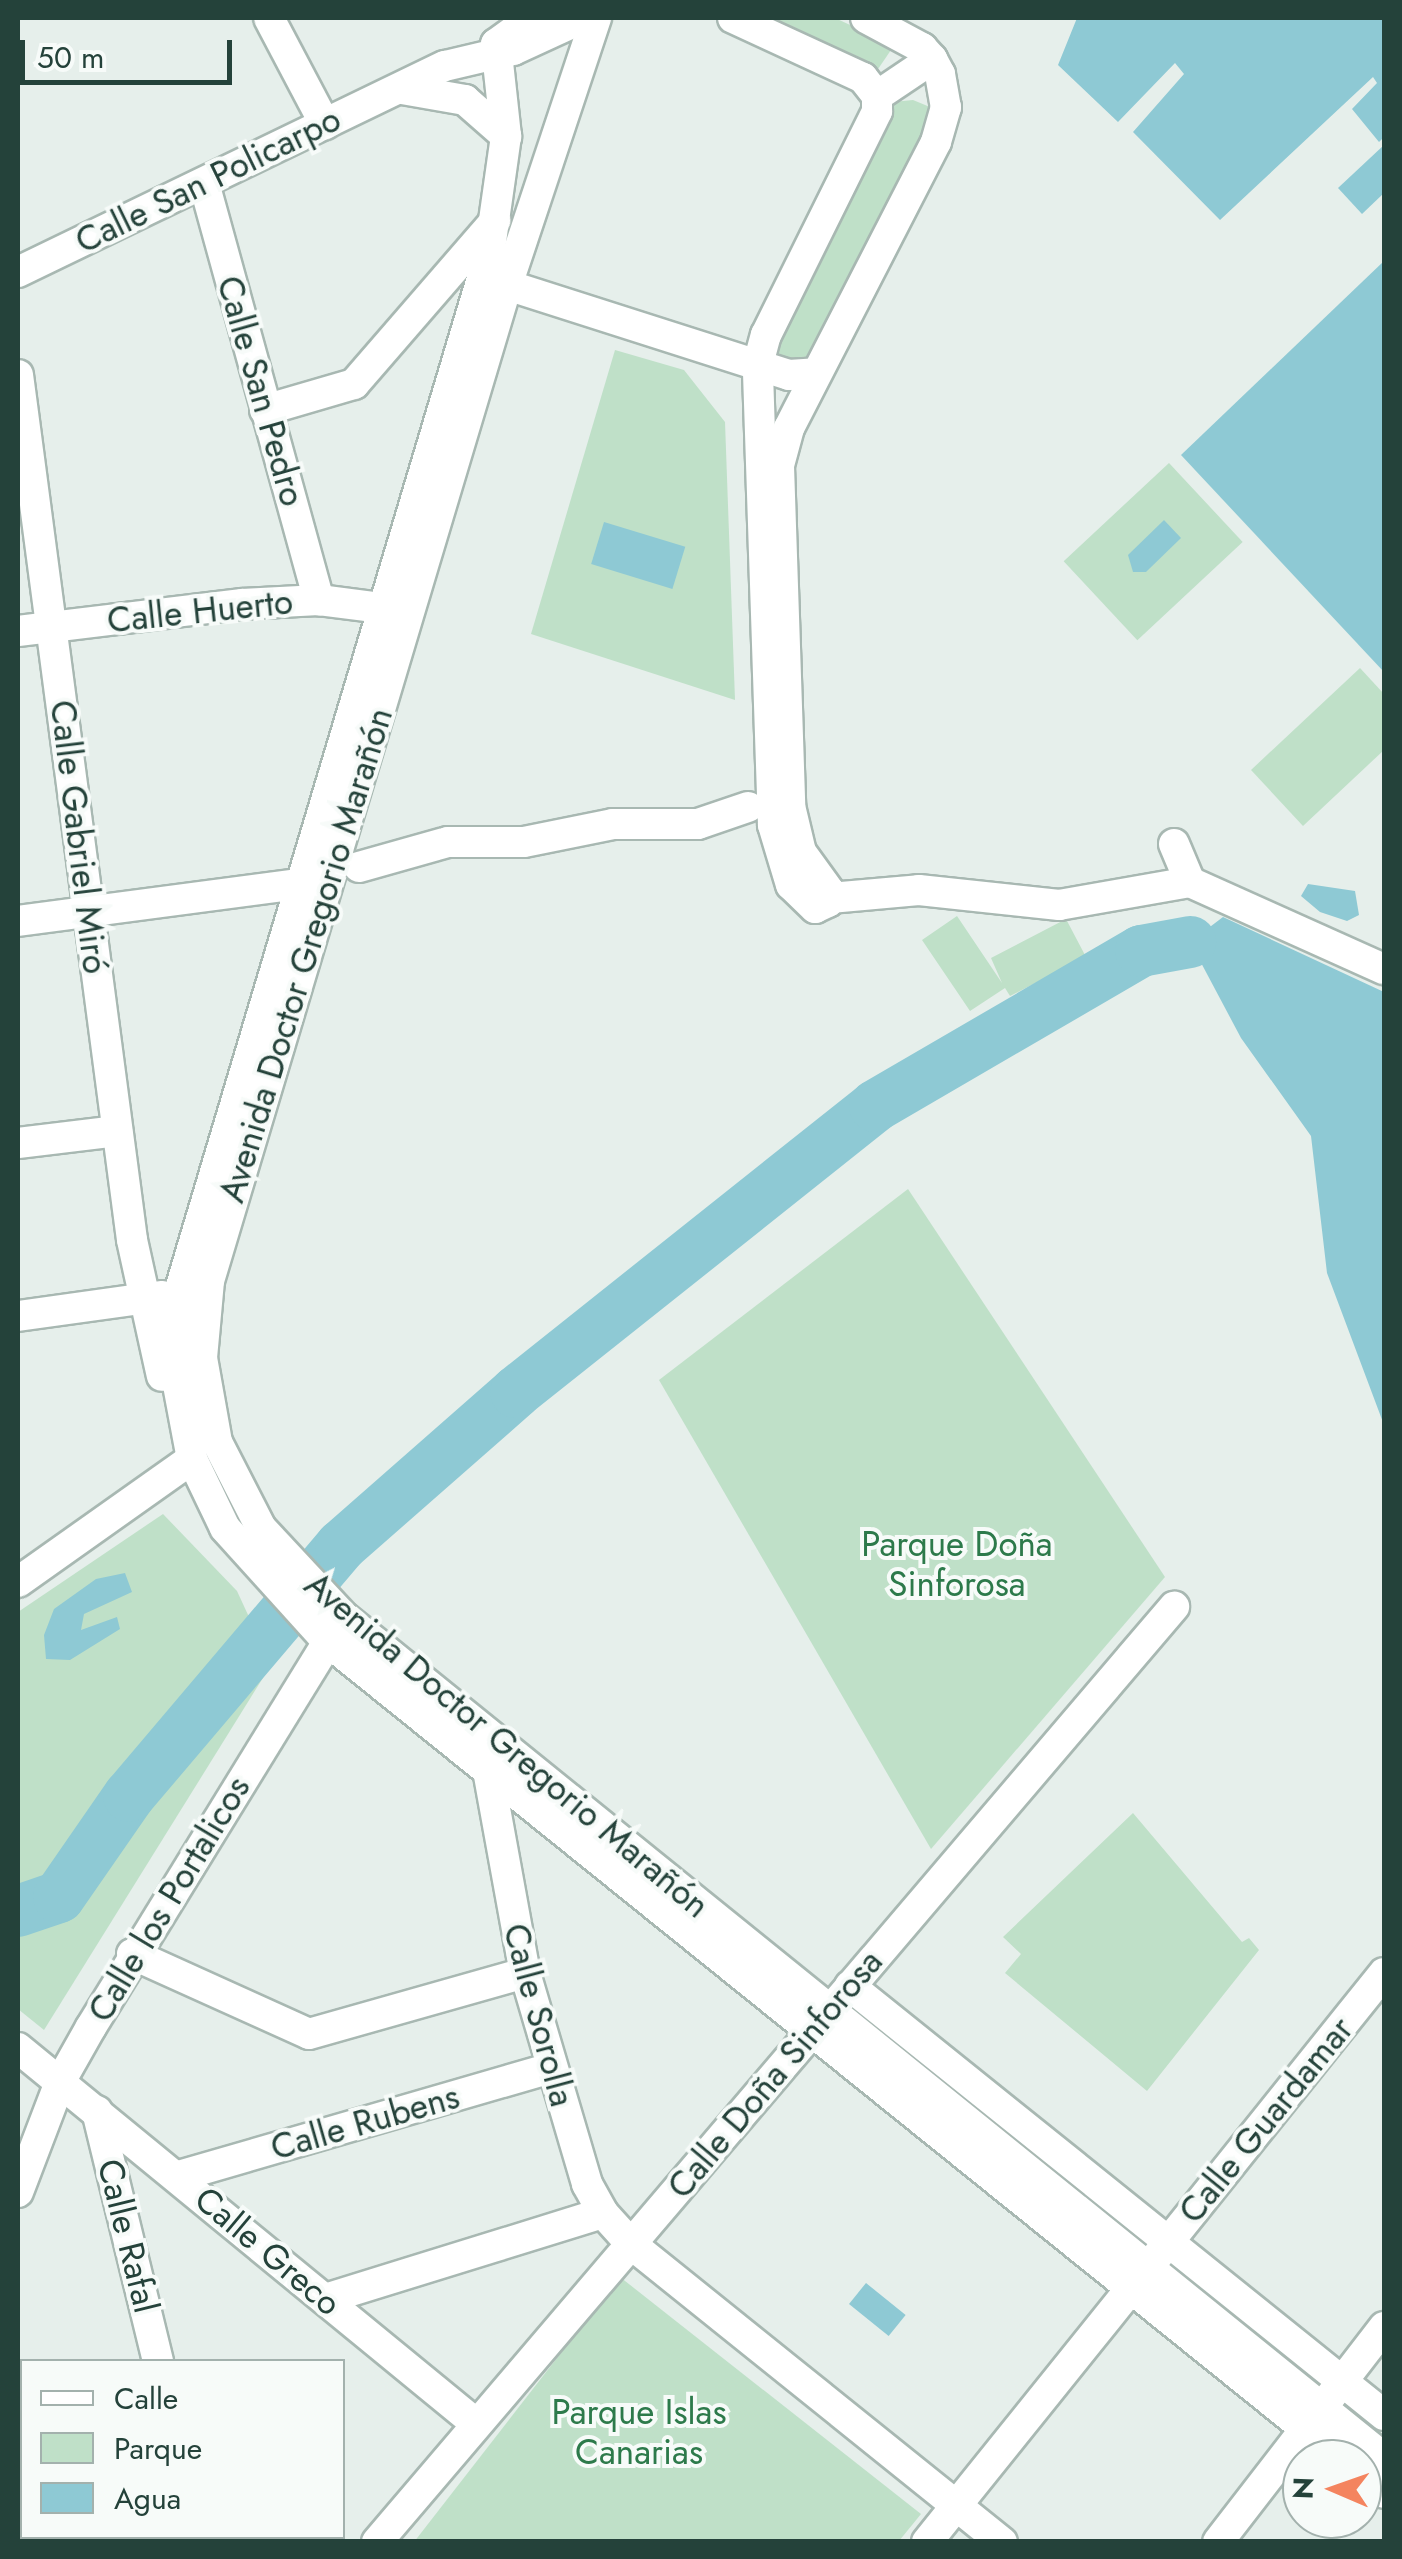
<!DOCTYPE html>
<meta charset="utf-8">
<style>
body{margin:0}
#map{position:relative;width:1402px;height:2559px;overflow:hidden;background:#e6efeb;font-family:Jost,sans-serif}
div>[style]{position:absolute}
.green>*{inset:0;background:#bfe0c8;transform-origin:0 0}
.water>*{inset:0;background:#8ec9d4;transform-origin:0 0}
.river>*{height:52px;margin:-26px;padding:0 26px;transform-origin:26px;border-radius:26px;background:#8ec9d4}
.roads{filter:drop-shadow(2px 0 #a8b8b2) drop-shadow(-2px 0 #a8b8b2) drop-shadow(0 2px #a8b8b2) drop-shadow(0 -2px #a8b8b2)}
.minor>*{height:30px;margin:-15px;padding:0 15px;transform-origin:15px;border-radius:15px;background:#fff}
span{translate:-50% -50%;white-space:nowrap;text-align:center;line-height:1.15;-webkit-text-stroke:8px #f7fbf9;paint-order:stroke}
.street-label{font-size:35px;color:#24423a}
.park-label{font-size:35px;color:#2d7a4b}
.frame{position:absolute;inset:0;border:20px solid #24423a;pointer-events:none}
.legend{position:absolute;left:20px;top:2359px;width:325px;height:180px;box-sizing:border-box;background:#f7fbf9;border:2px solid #a3b1ad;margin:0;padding:12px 18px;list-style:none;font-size:30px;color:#24423a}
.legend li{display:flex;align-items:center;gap:20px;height:50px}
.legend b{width:50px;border:2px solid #a3b1ad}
.north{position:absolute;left:1282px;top:2439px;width:100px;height:100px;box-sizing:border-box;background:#f7fbf9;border:2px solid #a3b1ad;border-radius:50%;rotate:272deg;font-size:28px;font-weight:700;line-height:40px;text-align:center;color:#24423a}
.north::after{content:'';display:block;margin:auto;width:35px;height:45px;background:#f4845f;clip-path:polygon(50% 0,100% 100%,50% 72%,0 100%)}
.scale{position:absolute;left:20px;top:40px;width:212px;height:45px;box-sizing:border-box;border:5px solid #24423a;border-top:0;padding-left:12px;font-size:30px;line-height:35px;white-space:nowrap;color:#24423a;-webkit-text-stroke:8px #f7fbf9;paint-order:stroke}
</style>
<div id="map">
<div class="green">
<i style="clip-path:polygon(766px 18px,835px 18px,889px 43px,891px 50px,876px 72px)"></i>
<i style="clip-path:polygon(913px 100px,930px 107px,933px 124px,809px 356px,791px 361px,776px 353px,777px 335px,893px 102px)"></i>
<i style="clip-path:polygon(615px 350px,684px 370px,725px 422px,735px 700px,531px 634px)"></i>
<i style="left:1169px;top:463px;width:108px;height:144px;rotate:47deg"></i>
<i style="clip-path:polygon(1360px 668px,1384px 694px,1384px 750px,1303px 826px,1251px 770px)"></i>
<i style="clip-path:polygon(957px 916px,1002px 983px,991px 958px,1066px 919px,1086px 957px,1010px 996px,1005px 988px,970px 1011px,922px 940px)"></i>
<i style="clip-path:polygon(908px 1189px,1165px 1577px,931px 1849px,659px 1380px)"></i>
<i style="clip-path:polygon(163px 1514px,237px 1591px,271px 1665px,44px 2030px,18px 2009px,18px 1612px)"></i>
<i style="clip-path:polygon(1133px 1813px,1242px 1942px,1249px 1938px,1259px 1950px,1147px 2091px,1005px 1973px,1021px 1954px,1003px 1937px)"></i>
<i style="clip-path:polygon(620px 2277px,921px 2514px,899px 2541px,414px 2542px)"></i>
</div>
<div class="water">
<i style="clip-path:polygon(1077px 18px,1384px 18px,1384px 137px,1379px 142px,1352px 109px,1377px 83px,1373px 77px,1220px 220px,1133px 132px,1184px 74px,1175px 63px,1118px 122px,1058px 65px)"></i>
<i style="clip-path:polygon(1384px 145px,1384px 193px,1362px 214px,1338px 188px)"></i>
<i style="clip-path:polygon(1384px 261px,1384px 672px,1181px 455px)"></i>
<i style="clip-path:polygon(1164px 520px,1181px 538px,1146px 572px,1133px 572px,1128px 555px)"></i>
<i style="left:604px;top:522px;width:85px;height:44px;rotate:17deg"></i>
<i style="clip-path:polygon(1308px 884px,1355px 891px,1359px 915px,1347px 921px,1320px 912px,1301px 896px)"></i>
<i style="clip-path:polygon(1223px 917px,1384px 992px,1384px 1425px,1327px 1273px,1311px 1136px,1241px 1038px,1190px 942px)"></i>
<i style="clip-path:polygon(125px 1573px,132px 1592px,84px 1614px,81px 1630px,117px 1617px,120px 1629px,70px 1660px,46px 1659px,44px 1635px,54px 1609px,96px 1579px)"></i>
<i style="left:866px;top:2283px;width:51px;height:27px;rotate:39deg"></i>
</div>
<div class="river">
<i style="left:18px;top:1911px;width:43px;rotate:-18.9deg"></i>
<i style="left:59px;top:1897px;width:123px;rotate:-55.3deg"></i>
<i style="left:129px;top:1796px;width:328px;rotate:-49.7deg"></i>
<i style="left:341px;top:1546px;width:233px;rotate:-41.3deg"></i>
<i style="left:516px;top:1392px;width:459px;rotate:-38.5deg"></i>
<i style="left:875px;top:1106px;width:308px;rotate:-30.2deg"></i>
<i style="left:1141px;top:951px;width:50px;rotate:-10.4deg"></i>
</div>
<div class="roads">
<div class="minor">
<i style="left:269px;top:18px;width:120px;rotate:62.2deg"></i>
<i style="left:532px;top:18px;width:44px;rotate:144.2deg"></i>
<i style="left:496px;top:44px;width:93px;rotate:83.8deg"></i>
<i style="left:506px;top:136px;width:120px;rotate:98.1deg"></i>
<i style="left:489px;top:255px;width:1083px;rotate:106.63deg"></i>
<i style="left:179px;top:1293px;width:76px;rotate:93deg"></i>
<i style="left:175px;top:1369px;width:92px;rotate:79.3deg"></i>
<i style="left:192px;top:1459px;width:76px;rotate:64.4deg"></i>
<i style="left:225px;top:1528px;width:152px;rotate:47.9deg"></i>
<i style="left:327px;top:1641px;width:1304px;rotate:38.84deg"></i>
<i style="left:596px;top:18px;width:281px;rotate:108.4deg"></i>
<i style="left:507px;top:285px;width:1040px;rotate:106.66deg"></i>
<i style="left:209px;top:1281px;width:77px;rotate:95.2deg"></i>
<i style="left:202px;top:1358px;width:85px;rotate:79.9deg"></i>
<i style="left:217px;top:1442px;width:97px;rotate:62.9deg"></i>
<i style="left:261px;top:1528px;width:122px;rotate:47deg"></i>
<i style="left:344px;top:1617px;width:1337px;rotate:38.96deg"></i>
<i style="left:733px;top:18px;width:143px;rotate:24.8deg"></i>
<i style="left:863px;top:78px;width:23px;rotate:52deg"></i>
<i style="left:866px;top:18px;width:64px;rotate:28.2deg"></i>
<i style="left:922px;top:48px;width:15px;rotate:48deg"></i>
<i style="left:932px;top:59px;width:17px;rotate:62deg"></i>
<i style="left:940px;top:74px;width:34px;rotate:80deg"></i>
<i style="left:946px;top:107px;width:36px;rotate:106deg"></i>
<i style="left:936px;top:142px;width:322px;rotate:117.2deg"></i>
<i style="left:789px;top:428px;width:39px;rotate:105deg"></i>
<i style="left:779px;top:466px;width:340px;rotate:88.1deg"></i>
<i style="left:790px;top:806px;width:47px;rotate:76.6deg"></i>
<i style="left:801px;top:852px;width:49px;rotate:54.1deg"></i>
<i style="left:830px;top:892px;width:10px;rotate:101deg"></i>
<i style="left:828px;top:902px;width:14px;rotate:155deg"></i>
<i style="left:815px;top:908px;width:33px;rotate:-136deg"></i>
<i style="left:791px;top:885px;width:63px;rotate:-106.7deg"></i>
<i style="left:773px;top:825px;width:461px;rotate:-91.9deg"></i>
<i style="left:758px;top:364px;width:30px;rotate:-75deg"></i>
<i style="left:766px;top:335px;width:250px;rotate:-63.6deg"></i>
<i style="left:877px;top:111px;width:15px;rotate:-90deg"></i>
<i style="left:877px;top:96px;width:66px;rotate:-33.9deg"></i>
<i style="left:402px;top:89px;width:64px;rotate:9.9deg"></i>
<i style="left:465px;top:100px;width:55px;rotate:41.3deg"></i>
<i style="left:204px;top:183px;width:433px;rotate:74.6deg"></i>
<i style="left:18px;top:272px;width:474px;rotate:-25.8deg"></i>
<i style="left:445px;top:66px;width:70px;rotate:-13.2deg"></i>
<i style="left:513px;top:50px;width:77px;rotate:-24.6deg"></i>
<i style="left:507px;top:285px;width:296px;rotate:17.7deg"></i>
<i style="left:789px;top:375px;width:27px;rotate:-4deg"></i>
<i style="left:18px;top:375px;width:872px;rotate:82.49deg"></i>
<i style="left:132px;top:1240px;width:139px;rotate:77.6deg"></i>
<i style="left:265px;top:410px;width:93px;rotate:-16.3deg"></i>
<i style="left:354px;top:384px;width:216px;rotate:-49.1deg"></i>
<i style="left:18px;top:631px;width:226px;rotate:-6.9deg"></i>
<i style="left:242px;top:604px;width:77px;rotate:-3deg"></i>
<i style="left:319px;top:600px;width:64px;rotate:7.2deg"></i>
<i style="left:1174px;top:844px;width:41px;rotate:67.2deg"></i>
<i style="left:359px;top:867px;width:92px;rotate:-15.7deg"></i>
<i style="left:448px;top:842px;width:76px"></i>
<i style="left:524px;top:842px;width:91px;rotate:-11.4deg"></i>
<i style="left:613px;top:824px;width:85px"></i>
<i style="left:698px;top:824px;width:53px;rotate:-18.8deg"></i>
<i style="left:830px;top:898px;width:89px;rotate:-5.1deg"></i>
<i style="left:919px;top:890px;width:141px;rotate:6.1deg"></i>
<i style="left:1059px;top:905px;width:133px;rotate:-10deg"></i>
<i style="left:1190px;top:882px;width:213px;rotate:24.2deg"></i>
<i style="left:18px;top:921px;width:284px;rotate:-7.5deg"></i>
<i style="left:18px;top:1143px;width:100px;rotate:-6.9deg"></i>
<i style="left:18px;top:1316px;width:146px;rotate:-7.9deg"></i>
<i style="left:18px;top:1582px;width:213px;rotate:-35.3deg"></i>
<i style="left:488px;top:1770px;width:206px;rotate:79.7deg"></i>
<i style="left:525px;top:1973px;width:220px;rotate:73.6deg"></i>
<i style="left:587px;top:2184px;width:33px;rotate:61deg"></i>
<i style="left:603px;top:2213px;width:42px;rotate:47.9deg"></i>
<i style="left:631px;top:2244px;width:476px;rotate:38.8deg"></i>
<i style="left:132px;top:1954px;width:194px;rotate:24.3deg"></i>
<i style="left:309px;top:2034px;width:224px;rotate:-15.8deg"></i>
<i style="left:850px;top:1986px;width:685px;rotate:38.78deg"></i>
<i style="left:18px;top:2048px;width:590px;rotate:39.36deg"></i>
<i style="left:97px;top:2111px;width:258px;rotate:76.3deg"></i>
<i style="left:179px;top:2176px;width:387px;rotate:-16.2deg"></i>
<i style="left:18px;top:2192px;width:118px;rotate:-69.1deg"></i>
<i style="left:60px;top:2082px;width:63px;rotate:-60.6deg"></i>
<i style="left:91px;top:2027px;width:471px;rotate:-58.4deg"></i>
<i style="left:1158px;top:2255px;width:361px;rotate:-51.3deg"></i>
<i style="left:325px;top:2299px;width:291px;rotate:-17.2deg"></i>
<i style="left:1362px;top:2475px;width:28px;rotate:39deg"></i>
<i style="left:240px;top:2536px;width:8px;rotate:45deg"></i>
<i style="left:377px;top:2542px;width:1229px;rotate:-49.56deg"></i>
<i style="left:927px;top:2542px;width:326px;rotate:-51.2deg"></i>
<i style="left:1218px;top:2542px;width:272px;rotate:-52.3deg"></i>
</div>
</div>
<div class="street-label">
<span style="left:208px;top:180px;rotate:-26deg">Calle San Policarpo</span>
<span style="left:261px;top:391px;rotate:74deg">Calle San Pedro</span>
<span style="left:200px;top:611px;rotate:-6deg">Calle Huerto</span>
<span style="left:79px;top:837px;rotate:83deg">Calle Gabriel Miró</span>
<span style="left:306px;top:955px;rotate:-73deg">Avenida Doctor Gregorio Marañón</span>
<span style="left:507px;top:1745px;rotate:40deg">Avenida Doctor Gregorio Marañón</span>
<span style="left:169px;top:1899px;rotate:-59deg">Calle los Portalicos</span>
<span style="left:539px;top:2015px;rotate:75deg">Calle Sorolla</span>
<span style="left:775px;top:2074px;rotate:-50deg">Calle Doña Sinforosa</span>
<span style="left:1266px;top:2120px;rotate:-51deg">Calle Guardamar</span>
<span style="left:365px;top:2122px;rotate:-16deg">Calle Rubens</span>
<span style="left:128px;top:2236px;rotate:76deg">Calle Rafal</span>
<span style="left:268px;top:2251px;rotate:40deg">Calle Greco</span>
</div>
<div class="park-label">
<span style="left:957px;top:1564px">Parque Doña<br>Sinforosa</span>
<span style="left:639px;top:2432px">Parque Islas<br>Canarias</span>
</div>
<div class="frame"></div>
<ul class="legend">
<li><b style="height:12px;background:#fff"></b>Calle</li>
<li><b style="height:28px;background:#bfe0c8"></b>Parque</li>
<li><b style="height:28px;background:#8ec9d4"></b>Agua</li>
</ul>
<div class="north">N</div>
<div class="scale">50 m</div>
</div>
